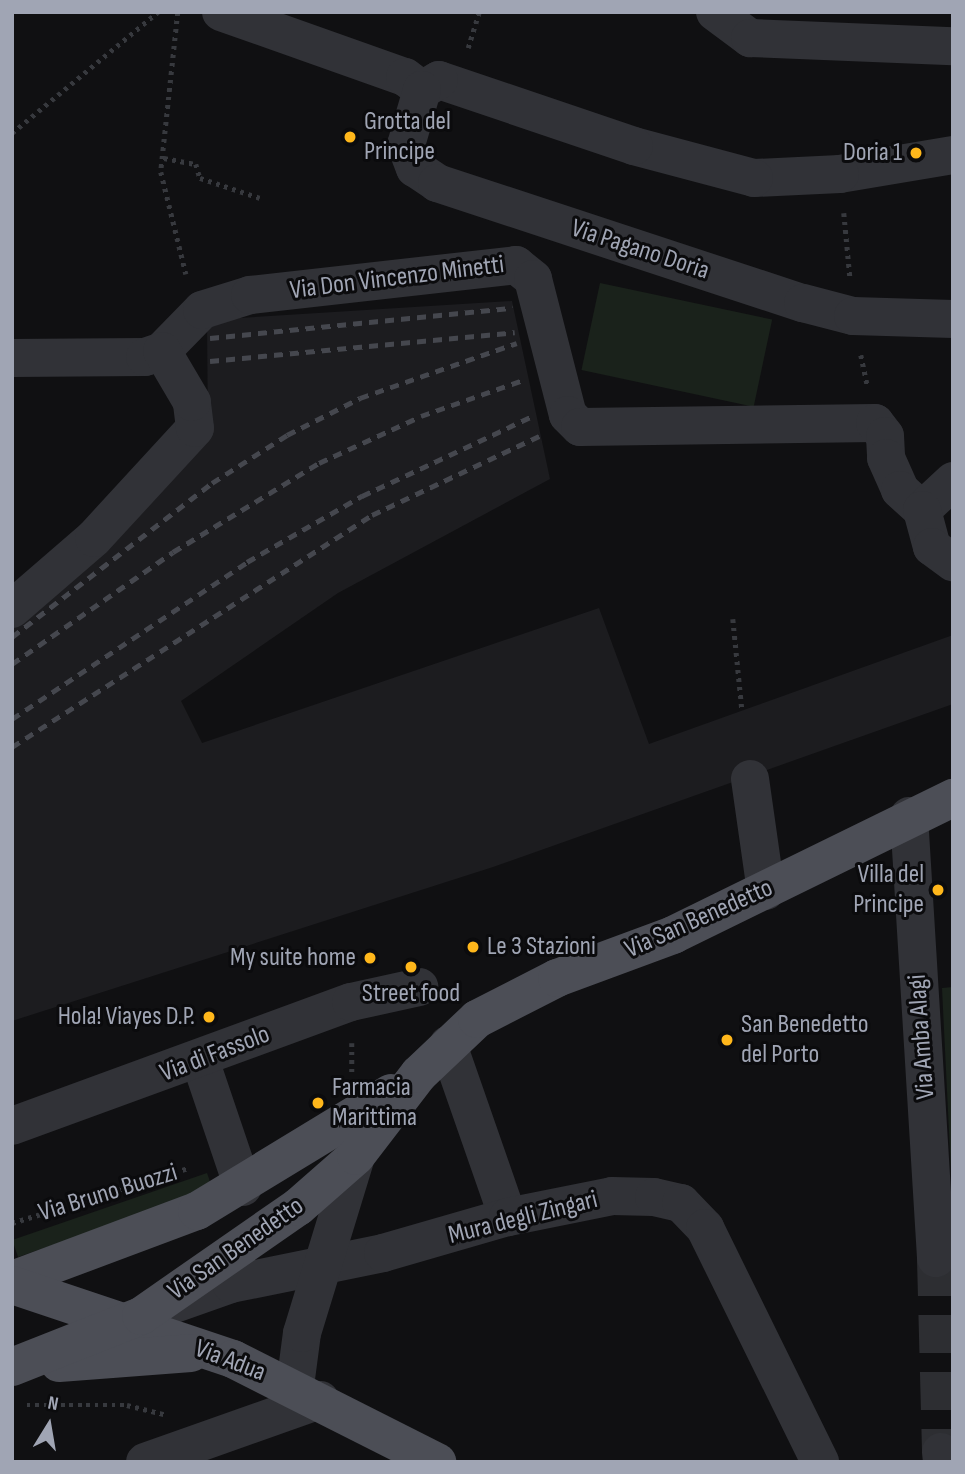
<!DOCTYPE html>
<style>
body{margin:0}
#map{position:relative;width:965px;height:1474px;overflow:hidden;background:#101012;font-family:"Sofia Sans Condensed",sans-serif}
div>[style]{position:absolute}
.built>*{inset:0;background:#1c1c1f}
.green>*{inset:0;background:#1a221b;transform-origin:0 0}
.minor-tunnel>*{height:38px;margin-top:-19px;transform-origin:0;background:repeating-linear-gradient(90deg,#2d2e32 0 38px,transparent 0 57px)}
.path>*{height:4.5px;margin-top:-2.25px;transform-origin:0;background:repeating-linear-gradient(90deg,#37393e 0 3.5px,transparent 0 8.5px)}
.minor>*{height:38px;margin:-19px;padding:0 19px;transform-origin:19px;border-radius:19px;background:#313237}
.major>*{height:38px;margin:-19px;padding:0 19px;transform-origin:19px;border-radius:19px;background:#4c4e56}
.rail>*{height:5px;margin-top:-2.5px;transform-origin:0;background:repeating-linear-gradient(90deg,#45474e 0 9px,transparent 0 16px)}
.dots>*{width:19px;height:19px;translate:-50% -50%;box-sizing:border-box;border:4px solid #0b0b0d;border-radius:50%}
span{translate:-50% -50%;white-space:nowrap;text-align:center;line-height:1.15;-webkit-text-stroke:6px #0b0b0d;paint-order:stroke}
.poi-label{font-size:26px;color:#a0a5b4}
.left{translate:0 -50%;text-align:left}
.right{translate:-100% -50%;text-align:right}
.street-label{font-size:26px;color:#a0a5b4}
.frame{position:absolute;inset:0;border:14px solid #a0a5b4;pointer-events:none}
.north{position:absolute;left:14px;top:1390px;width:70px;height:70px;-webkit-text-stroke:5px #0b0b0d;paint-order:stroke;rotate:11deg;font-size:19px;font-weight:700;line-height:28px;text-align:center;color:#a0a5b4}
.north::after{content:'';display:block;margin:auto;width:24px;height:32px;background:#a0a5b4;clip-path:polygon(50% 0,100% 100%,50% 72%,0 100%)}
</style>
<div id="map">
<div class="built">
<i style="clip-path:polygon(512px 301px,550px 479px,338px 593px,181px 701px,202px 743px,599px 608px,649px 744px,953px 635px,953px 704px,493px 867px,12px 1021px,12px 619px,208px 438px,207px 320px)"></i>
</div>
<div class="green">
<i style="left:600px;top:283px;width:176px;height:89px;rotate:12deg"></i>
<i style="clip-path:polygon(953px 987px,953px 1213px,942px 988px)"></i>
<i style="left:207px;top:1173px;width:18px;height:206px;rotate:71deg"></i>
</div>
<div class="minor-tunnel">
<i style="left:936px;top:1258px;width:194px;rotate:88.5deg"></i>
</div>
<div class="path">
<i style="left:178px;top:12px;width:161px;rotate:96.1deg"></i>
<i style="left:161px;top:172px;width:105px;rotate:76.2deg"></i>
<i style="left:468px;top:48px;width:38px;rotate:-73deg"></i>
<i style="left:12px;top:133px;width:190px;rotate:-39.7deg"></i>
<i style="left:164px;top:158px;width:33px;rotate:11deg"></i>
<i style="left:196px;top:164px;width:15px;rotate:74deg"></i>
<i style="left:200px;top:178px;width:63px;rotate:18.4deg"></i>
<i style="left:844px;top:213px;width:64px;rotate:84.6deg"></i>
<i style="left:861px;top:355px;width:30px;rotate:78deg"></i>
<i style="left:733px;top:619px;width:90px;rotate:84.3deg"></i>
<i style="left:352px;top:1043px;width:30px;rotate:90deg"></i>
<i style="left:12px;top:1223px;width:185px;rotate:-17.3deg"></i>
<i style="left:27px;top:1405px;width:100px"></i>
<i style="left:127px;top:1405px;width:38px;rotate:14deg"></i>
</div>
<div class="minor">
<i style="left:221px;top:12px;width:195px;rotate:19.5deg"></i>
<i style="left:405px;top:77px;width:21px;rotate:37deg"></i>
<i style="left:715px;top:12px;width:44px;rotate:36.6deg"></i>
<i style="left:750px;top:38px;width:203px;rotate:2.3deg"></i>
<i style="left:953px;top:155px;width:115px;rotate:170.5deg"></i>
<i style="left:840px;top:174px;width:86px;rotate:177.3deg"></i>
<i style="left:754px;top:178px;width:124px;rotate:-165.1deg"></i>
<i style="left:634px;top:146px;width:206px;rotate:-161.3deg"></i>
<i style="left:439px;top:80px;width:20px;rotate:150deg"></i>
<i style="left:422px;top:90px;width:57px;rotate:106.2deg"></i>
<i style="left:406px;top:145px;width:25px;rotate:69deg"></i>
<i style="left:415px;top:168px;width:27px;rotate:34deg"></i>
<i style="left:437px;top:183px;width:385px;rotate:18.2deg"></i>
<i style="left:803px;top:303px;width:52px;rotate:14.6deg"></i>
<i style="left:853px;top:316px;width:100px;rotate:1.7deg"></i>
<i style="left:12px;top:358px;width:133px;rotate:-0.4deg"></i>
<i style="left:145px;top:357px;width:18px;rotate:-19deg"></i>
<i style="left:162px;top:351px;width:57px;rotate:-45.7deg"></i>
<i style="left:202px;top:310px;width:50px;rotate:-17.4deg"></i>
<i style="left:250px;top:295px;width:268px;rotate:-6.4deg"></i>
<i style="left:516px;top:265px;width:22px;rotate:39deg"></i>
<i style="left:533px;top:279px;width:140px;rotate:75.6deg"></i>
<i style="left:568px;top:415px;width:17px;rotate:45deg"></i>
<i style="left:580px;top:427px;width:295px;rotate:-0.8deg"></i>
<i style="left:875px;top:423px;width:16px;rotate:52deg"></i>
<i style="left:885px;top:436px;width:22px;rotate:87deg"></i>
<i style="left:886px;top:458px;width:35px;rotate:66deg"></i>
<i style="left:900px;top:490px;width:30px;rotate:42deg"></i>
<i style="left:953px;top:481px;width:42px;rotate:136.9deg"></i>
<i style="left:922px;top:510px;width:38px;rotate:75deg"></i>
<i style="left:932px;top:547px;width:26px;rotate:36deg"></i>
<i style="left:12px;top:609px;width:108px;rotate:-40.9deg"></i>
<i style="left:94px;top:538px;width:149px;rotate:-47.4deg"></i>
<i style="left:195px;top:428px;width:26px;rotate:-97deg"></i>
<i style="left:192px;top:402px;width:59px;rotate:-120.5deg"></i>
<i style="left:750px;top:779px;width:113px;rotate:81.9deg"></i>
<i style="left:909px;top:816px;width:443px;rotate:86.5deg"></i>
<i style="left:448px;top:1045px;width:182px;rotate:70.8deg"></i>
<i style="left:200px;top:1060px;width:134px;rotate:71.3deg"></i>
<i style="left:12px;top:1126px;width:361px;rotate:-20.1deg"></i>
<i style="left:351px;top:1002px;width:70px;rotate:-12.4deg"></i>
<i style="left:160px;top:1309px;width:75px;rotate:-19.4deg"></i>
<i style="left:231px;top:1284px;width:155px;rotate:-11.5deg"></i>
<i style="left:383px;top:1253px;width:130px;rotate:-16.1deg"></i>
<i style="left:508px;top:1217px;width:106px;rotate:-11.4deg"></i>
<i style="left:612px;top:1196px;width:42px;rotate:1.4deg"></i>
<i style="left:654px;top:1197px;width:28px;rotate:13deg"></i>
<i style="left:681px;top:1203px;width:35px;rotate:46deg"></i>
<i style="left:705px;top:1228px;width:261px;rotate:63.8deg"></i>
<i style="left:295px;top:1386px;width:53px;rotate:-82.5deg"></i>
<i style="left:302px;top:1333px;width:185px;rotate:-73deg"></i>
<i style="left:941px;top:1452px;width:10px;rotate:84deg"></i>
<i style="left:145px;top:1462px;width:186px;rotate:-19.5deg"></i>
</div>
<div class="major">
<i style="left:12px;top:1280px;width:197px;rotate:-20.5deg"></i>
<i style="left:197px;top:1211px;width:227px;rotate:-31.3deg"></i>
<i style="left:12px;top:1285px;width:233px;rotate:18.5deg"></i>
<i style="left:233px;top:1359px;width:229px;rotate:26.8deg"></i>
<i style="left:59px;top:1363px;width:132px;rotate:-4.3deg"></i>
<i style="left:12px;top:1367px;width:139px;rotate:-21.6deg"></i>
<i style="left:141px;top:1316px;width:191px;rotate:-34.8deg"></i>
<i style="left:298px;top:1207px;width:77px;rotate:-41.3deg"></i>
<i style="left:356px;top:1156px;width:103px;rotate:-52.5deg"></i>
<i style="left:419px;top:1074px;width:80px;rotate:-43.5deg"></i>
<i style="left:477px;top:1019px;width:90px;rotate:-27.1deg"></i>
<i style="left:557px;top:978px;width:124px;rotate:-20.3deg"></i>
<i style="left:673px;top:935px;width:312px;rotate:-26.1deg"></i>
</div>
<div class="rail">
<i style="left:210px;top:338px;width:304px;rotate:-5.7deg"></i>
<i style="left:210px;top:361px;width:306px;rotate:-5.4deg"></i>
<i style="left:12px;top:637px;width:252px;rotate:-37.6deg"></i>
<i style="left:212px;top:483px;width:89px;rotate:-32.6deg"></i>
<i style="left:287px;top:435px;width:82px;rotate:-26.9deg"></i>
<i style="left:360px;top:398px;width:166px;rotate:-19.3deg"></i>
<i style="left:12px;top:664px;width:196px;rotate:-34.8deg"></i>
<i style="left:173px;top:552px;width:171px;rotate:-31.4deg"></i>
<i style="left:319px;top:463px;width:112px;rotate:-24.7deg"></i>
<i style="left:421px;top:416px;width:111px;rotate:-19.4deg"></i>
<i style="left:12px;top:719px;width:283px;rotate:-33.7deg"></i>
<i style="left:247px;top:562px;width:133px;rotate:-29.9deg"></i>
<i style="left:362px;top:496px;width:189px;rotate:-25.1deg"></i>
<i style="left:12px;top:747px;width:428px;rotate:-32.8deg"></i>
<i style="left:372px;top:515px;width:185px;rotate:-25.3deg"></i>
</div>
<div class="dots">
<i style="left:350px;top:137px;background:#ffb71b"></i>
<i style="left:916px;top:153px;background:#ffb71b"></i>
<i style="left:938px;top:890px;background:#ffb71b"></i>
<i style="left:473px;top:947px;background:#ffb71b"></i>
<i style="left:370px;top:958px;background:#ffb71b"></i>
<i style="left:411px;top:967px;background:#ffb71b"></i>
<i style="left:209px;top:1017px;background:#ffb71b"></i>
<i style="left:727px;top:1040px;background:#ffb71b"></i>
<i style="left:318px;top:1103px;background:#ffb71b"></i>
</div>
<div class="poi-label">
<span class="left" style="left:364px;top:137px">Grotta del<br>Principe</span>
<span class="right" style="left:902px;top:153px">Doria 1</span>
<span class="right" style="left:924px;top:890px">Villa del<br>Principe</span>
<span class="left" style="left:487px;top:947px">Le 3 Stazioni</span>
<span class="right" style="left:356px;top:958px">My suite home</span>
<span style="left:411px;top:994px">Street food</span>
<span class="right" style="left:195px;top:1017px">Hola! Viayes D.P.</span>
<span class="left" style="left:741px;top:1040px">San Benedetto<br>del Porto</span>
<span class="left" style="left:332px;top:1103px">Farmacia<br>Marittima</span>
</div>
<div class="street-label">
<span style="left:640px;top:250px;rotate:18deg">Via Pagano Doria</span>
<span style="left:397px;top:278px;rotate:-7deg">Via Don Vincenzo Minetti</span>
<span style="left:699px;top:919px;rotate:-24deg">Via San Benedetto</span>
<span style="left:922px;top:1037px;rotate:-94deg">Via Amba Alagi</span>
<span style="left:215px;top:1054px;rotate:-21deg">Via di Fassolo</span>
<span style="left:108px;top:1193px;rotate:-17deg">Via Bruno Buozzi</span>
<span style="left:523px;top:1218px;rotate:-14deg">Mura degli Zingari</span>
<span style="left:236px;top:1249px;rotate:-35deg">Via San Benedetto</span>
<span style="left:230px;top:1361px;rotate:21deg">Via Adua</span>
</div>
<div class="frame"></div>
<div class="north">N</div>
</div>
